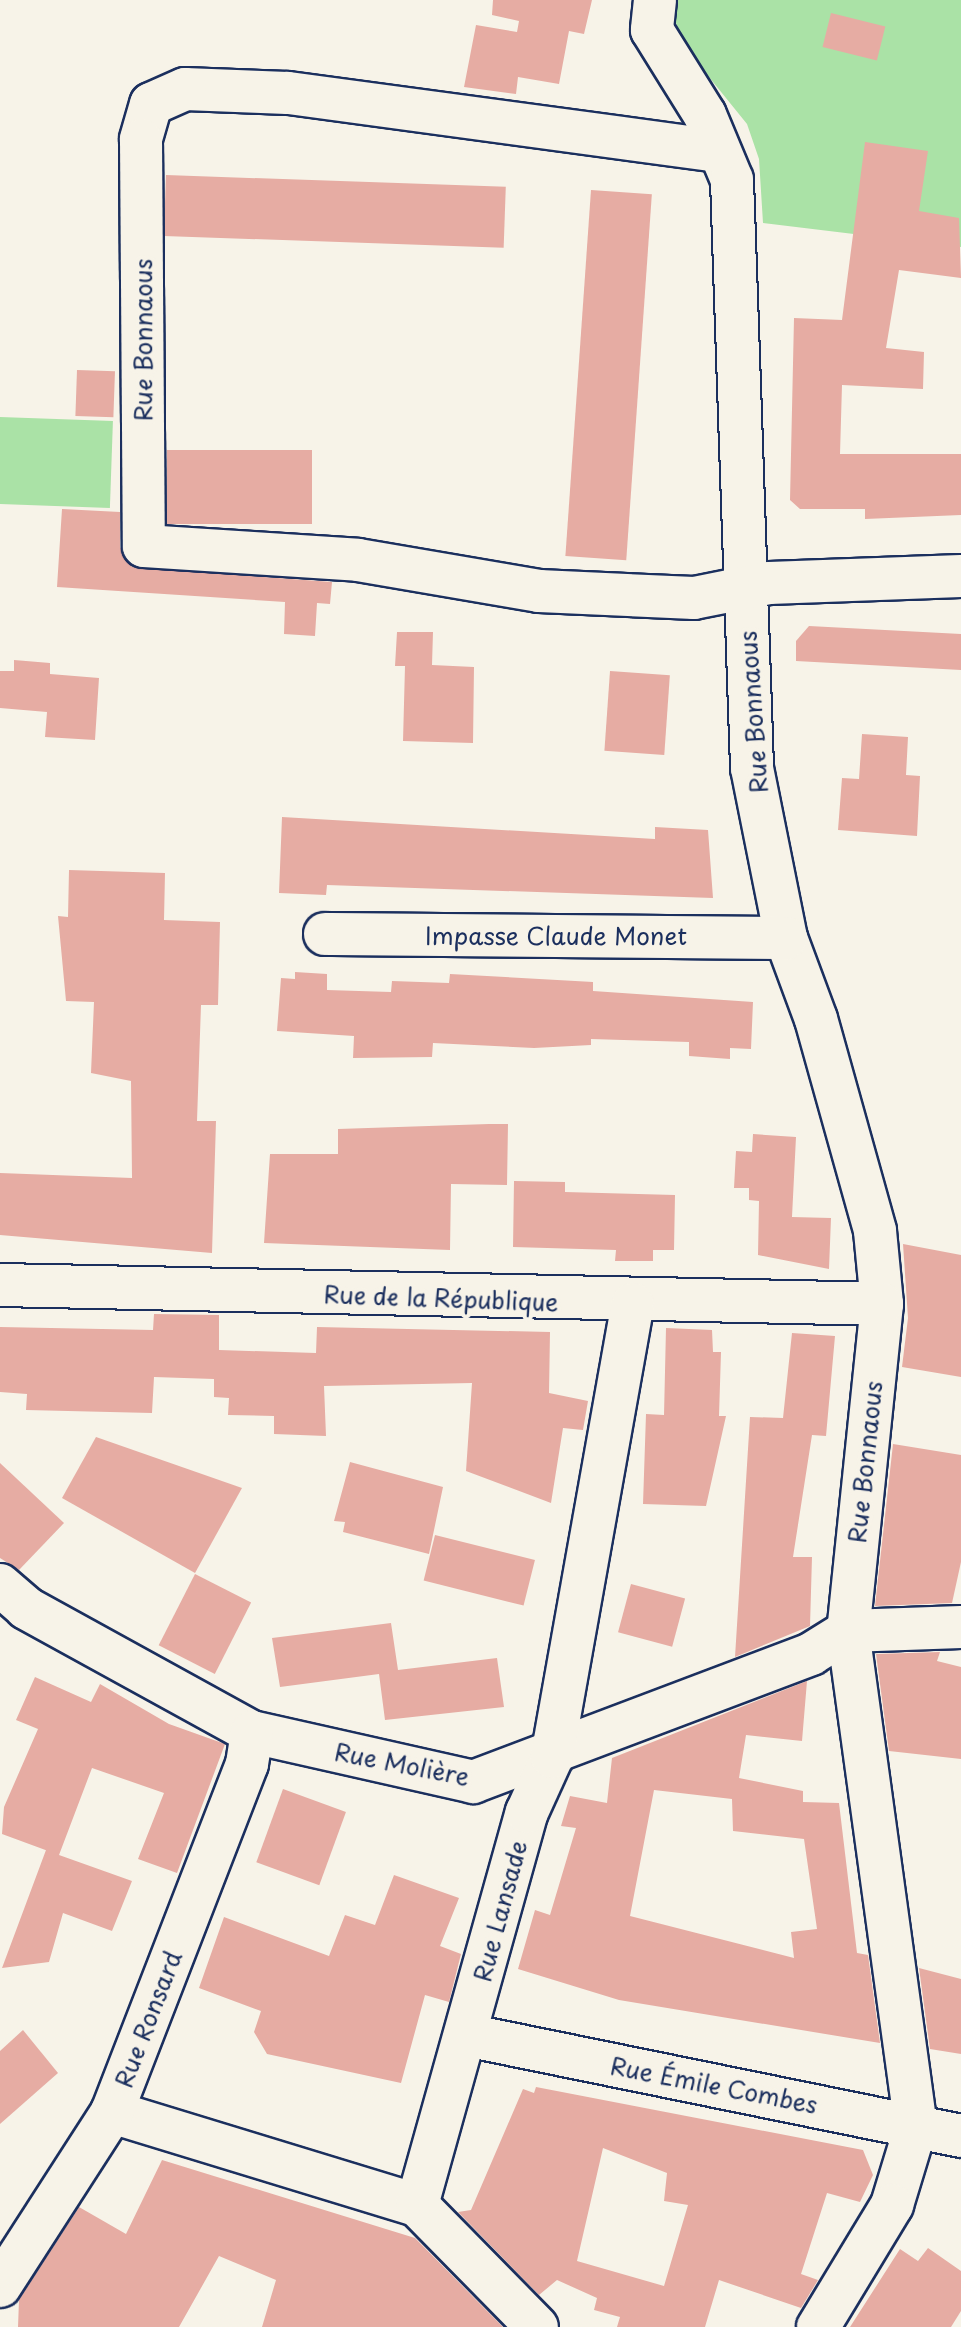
<!DOCTYPE html>
<meta charset="utf-8">
<style>
body{margin:0}
#map{position:relative;width:961px;height:2327px;overflow:hidden;background:#f7f3e8;font-family:"Playpen Sans",sans-serif}
div>[style]{position:absolute}
.green>*{inset:0;background:#aae2a6;transform-origin:0 0}
.building>*{inset:0;background:#e6aca3;transform-origin:0 0}
.roads{filter:drop-shadow(2px 0 #1b2f5e) drop-shadow(-2px 0 #1b2f5e) drop-shadow(0 2px #1b2f5e) drop-shadow(0 -2px #1b2f5e)}
.minor>*{height:42px;margin:-21px;padding:0 21px;transform-origin:21px;border-radius:21px;background:#f7f3e8}
span{translate:-50% -50%;white-space:nowrap;text-align:center;line-height:1.15;-webkit-text-stroke:8px #f7f3e8;paint-order:stroke}
.street-label{font-size:24px;color:#1b2f5e}
</style>
<div id="map">
<div class="green">
<i style="clip-path:polygon(672px 0,961px 0,961px 247px,763px 223px,759px 159px,747px 124px,679px 40px)"></i>
<i style="left:0;top:417px;width:113px;height:87px;rotate:2deg"></i>
</div>
<div class="building">
<i style="clip-path:polygon(493px 0,592px 0,584px 34px,569px 31px,559px 84px,518px 77px,516px 94px,464px 87px,476px 25px,517px 32px,519px 21px,492px 15px)"></i>
<i style="left:831px;top:13px;width:56px;height:35px;rotate:14deg"></i>
<i style="clip-path:polygon(865px 142px,928px 151px,919px 211px,959px 218px,961px 278px,899px 270px,886px 348px,924px 352px,923px 389px,842px 385px,840px 454px,961px 454px,961px 515px,865px 519px,865px 509px,800px 509px,790px 500px,794px 318px,842px 320px)"></i>
<i style="left:166px;top:175px;width:340px;height:61px;rotate:2deg"></i>
<i style="left:591px;top:190px;width:61px;height:367px;rotate:4deg"></i>
<i style="left:77px;top:370px;width:38px;height:46px;rotate:2deg"></i>
<i style="left:167px;top:450px;width:145px;height:74px"></i>
<i style="clip-path:polygon(62px 509px,120px 512px,120px 547px,132px 567px,332px 582px,330px 604px,317px 603px,315px 636px,284px 634px,285px 602px,57px 587px)"></i>
<i style="clip-path:polygon(809px 626px,961px 634px,961px 670px,796px 661px,796px 641px)"></i>
<i style="clip-path:polygon(397px 632px,433px 632px,432px 665px,474px 667px,473px 743px,403px 741px,405px 666px,395px 666px)"></i>
<i style="clip-path:polygon(14px 660px,50px 663px,50px 674px,99px 678px,95px 740px,45px 737px,47px 712px,0 708px,0 671px,14px 671px)"></i>
<i style="left:610px;top:671px;width:60px;height:80px;rotate:4deg"></i>
<i style="clip-path:polygon(862px 734px,908px 737px,906px 775px,920px 776px,917px 836px,838px 830px,842px 778px,859px 779px)"></i>
<i style="clip-path:polygon(282px 817px,655px 839px,655px 827px,708px 830px,713px 898px,327px 885px,326px 895px,279px 893px)"></i>
<i style="clip-path:polygon(69px 870px,165px 873px,164px 920px,220px 922px,218px 1005px,201px 1005px,197px 1121px,216px 1121px,212px 1253px,0 1235px,0 1173px,132px 1178px,131px 1081px,91px 1073px,94px 1002px,66px 1001px,58px 916px,68px 917px)"></i>
<i style="clip-path:polygon(295px 972px,327px 974px,327px 990px,391px 992px,392px 981px,449px 983px,450px 974px,593px 982px,593px 991px,753px 1002px,751px 1049px,730px 1048px,730px 1059px,689px 1056px,689px 1042px,591px 1039px,591px 1045px,534px 1048px,433px 1043px,432px 1057px,353px 1058px,354px 1036px,277px 1031px,281px 978px,295px 979px)"></i>
<i style="clip-path:polygon(489px 1124px,508px 1124px,507px 1185px,451px 1184px,450px 1250px,264px 1243px,270px 1154px,338px 1154px,338px 1129px)"></i>
<i style="clip-path:polygon(753px 1134px,796px 1137px,792px 1217px,831px 1218px,829px 1269px,758px 1255px,759px 1201px,749px 1200px,749px 1188px,734px 1188px,736px 1151px,752px 1152px)"></i>
<i style="clip-path:polygon(514px 1181px,565px 1182px,565px 1192px,675px 1195px,674px 1250px,653px 1250px,653px 1261px,615px 1261px,616px 1250px,513px 1247px)"></i>
<i style="clip-path:polygon(903px 1244px,961px 1255px,961px 1377px,902px 1367px,908px 1318px)"></i>
<i style="clip-path:polygon(154px 1314px,219px 1315px,219px 1350px,316px 1353px,317px 1327px,550px 1332px,549px 1393px,588px 1401px,583px 1430px,563px 1428px,551px 1503px,466px 1471px,472px 1383px,324px 1386px,326px 1436px,274px 1434px,274px 1416px,228px 1415px,229px 1398px,214px 1397px,214px 1379px,154px 1377px,152px 1413px,26px 1410px,27px 1394px,0 1392px,0 1327px,153px 1330px)"></i>
<i style="clip-path:polygon(666px 1328px,712px 1330px,713px 1352px,721px 1352px,719px 1416px,726px 1416px,706px 1506px,643px 1504px,646px 1414px,664px 1415px)"></i>
<i style="clip-path:polygon(792px 1333px,835px 1336px,826px 1436px,812px 1435px,793px 1557px,812px 1557px,810px 1626px,735px 1657px,750px 1417px,783px 1418px)"></i>
<i style="clip-path:polygon(96px 1437px,242px 1488px,195px 1573px,62px 1498px)"></i>
<i style="clip-path:polygon(893px 1444px,961px 1455px,961px 1562px,952px 1603px,875px 1606px)"></i>
<i style="clip-path:polygon(350px 1462px,443px 1487px,429px 1554px,343px 1532px,345px 1522px,334px 1521px)"></i>
<i style="clip-path:polygon(0 1463px,64px 1523px,19px 1570px,0 1558px)"></i>
<i style="left:435px;top:1535px;width:103px;height:47px;rotate:14deg"></i>
<i style="left:195px;top:1574px;width:63px;height:80px;rotate:27deg"></i>
<i style="left:631px;top:1584px;width:56px;height:50px;rotate:15deg"></i>
<i style="clip-path:polygon(391px 1623px,398px 1670px,497px 1658px,504px 1707px,385px 1720px,379px 1674px,280px 1687px,272px 1638px)"></i>
<i style="clip-path:polygon(940px 1652px,937px 1661px,961px 1667px,961px 1759px,889px 1751px,876px 1654px)"></i>
<i style="clip-path:polygon(35px 1677px,91px 1702px,100px 1684px,169px 1724px,225px 1744px,177px 1873px,138px 1859px,164px 1793px,92px 1768px,59px 1855px,132px 1881px,112px 1931px,63px 1913px,49px 1962px,2px 1968px,46px 1850px,59px 1855px,2px 1834px,4px 1807px,38px 1729px,16px 1720px)"></i>
<i style="clip-path:polygon(evenodd,807px 1681px,802px 1741px,746px 1735px,739px 1778px,803px 1791px,803px 1802px,839px 1803px,857px 1953px,868px 1955px,880px 2043px,619px 2000px,518px 1969px,535px 1910px,550px 1915px,576px 1828px,561px 1826px,570px 1796px,607px 1803px,612px 1758px,807px 1681px,654px 1790px,732px 1799px,733px 1831px,804px 1839px,817px 1929px,791px 1932px,794px 1958px,630px 1916px,654px 1790px)"></i>
<i style="left:283px;top:1789px;width:67px;height:78px;rotate:20deg"></i>
<i style="clip-path:polygon(394px 1875px,459px 1898px,440px 1946px,461px 1954px,449px 2002px,425px 1995px,401px 2083px,267px 2054px,254px 2032px,261px 2011px,199px 1988px,224px 1917px,329px 1956px,345px 1915px,375px 1925px)"></i>
<i style="clip-path:polygon(919px 1968px,961px 1979px,961px 2054px,930px 2049px)"></i>
<i style="clip-path:polygon(23px 2030px,58px 2073px,0 2124px,0 2051px)"></i>
<i style="clip-path:polygon(evenodd,536px 2087px,863px 2150px,873px 2175px,860px 2202px,827px 2193px,801px 2274px,818px 2280px,801px 2308px,719px 2280px,705px 2327px,617px 2327px,620px 2317px,594px 2310px,597px 2298px,557px 2280px,539px 2295px,458px 2212px,471px 2210px,523px 2089px,534px 2093px,536px 2087px,603px 2148px,667px 2173px,664px 2201px,688px 2205px,664px 2286px,577px 2261px,603px 2148px)"></i>
<i style="clip-path:polygon(162px 2160px,415px 2238px,503px 2327px,262px 2327px,276px 2280px,219px 2256px,179px 2327px,18px 2327px,19px 2300px,79px 2207px,126px 2234px)"></i>
<i style="clip-path:polygon(928px 2248px,961px 2271px,961px 2311px,951px 2327px,850px 2327px,900px 2249px,918px 2261px)"></i>
</div>
<div class="roads">
<div class="minor">
<i style="left:655px;top:0;width:30px;rotate:96deg"></i>
<i style="left:652px;top:30px;width:100px;rotate:58.1deg"></i>
<i style="left:705px;top:115px;width:70px;rotate:67.4deg"></i>
<i style="left:732px;top:180px;width:588px;rotate:88.05deg"></i>
<i style="left:752px;top:768px;width:173px;rotate:78.7deg"></i>
<i style="left:786px;top:938px;width:86px;rotate:69.7deg"></i>
<i style="left:816px;top:1019px;width:220px;rotate:74.4deg"></i>
<i style="left:875px;top:1231px;width:73px;rotate:84.5deg"></i>
<i style="left:882px;top:1304px;width:329px;rotate:95.9deg"></i>
<i style="left:848px;top:1631px;width:500px;rotate:82.2deg"></i>
<i style="left:916px;top:2126px;width:83px;rotate:106.9deg"></i>
<i style="left:892px;top:2205px;width:143px;rotate:121.2deg"></i>
<i style="left:718px;top:151px;width:435px;rotate:-172.3deg"></i>
<i style="left:287px;top:93px;width:102px;rotate:-177.8deg"></i>
<i style="left:185px;top:89px;width:37px;rotate:156deg"></i>
<i style="left:151px;top:104px;width:37px;rotate:106deg"></i>
<i style="left:141px;top:140px;width:406px;rotate:89.6deg"></i>
<i style="left:144px;top:546px;width:214px;rotate:3.7deg"></i>
<i style="left:358px;top:560px;width:184px;rotate:9.7deg"></i>
<i style="left:539px;top:591px;width:155px;rotate:2.6deg"></i>
<i style="left:694px;top:598px;width:76px;rotate:-11.3deg"></i>
<i style="left:769px;top:583px;width:192px;rotate:-2.1deg"></i>
<i style="left:325px;top:934px;width:461px;rotate:0.5deg"></i>
<i style="left:0;top:1285px;width:882px;rotate:1.23deg"></i>
<i style="left:0;top:1585px;width:35px;rotate:41deg"></i>
<i style="left:26px;top:1608px;width:258px;rotate:28.8deg"></i>
<i style="left:252px;top:1732px;width:227px;rotate:12.7deg"></i>
<i style="left:473px;top:1782px;width:361px;rotate:-20.7deg"></i>
<i style="left:811px;top:1654px;width:44px;rotate:-31.9deg"></i>
<i style="left:848px;top:1631px;width:113px;rotate:-2deg"></i>
<i style="left:466px;top:2035px;width:505px;rotate:11.53deg"></i>
<i style="left:112px;top:2112px;width:319px;rotate:17deg"></i>
<i style="left:417px;top:2205px;width:408px;rotate:-74.4deg"></i>
<i style="left:527px;top:1812px;width:60px;rotate:-65.6deg"></i>
<i style="left:552px;top:1757px;width:460px;rotate:-79.9deg"></i>
<i style="left:417px;top:2205px;width:171px;rotate:45.5deg"></i>
<i style="left:0;top:2286px;width:207px;rotate:-57.2deg"></i>
<i style="left:112px;top:2112px;width:373px;rotate:-68.8deg"></i>
<i style="left:247px;top:1764px;width:32px;rotate:-81deg"></i>
</div>
</div>
<div class="street-label">
<span style="left:143px;top:340px;rotate:-90deg">Rue Bonnaous</span>
<span style="left:753px;top:712px;rotate:-94deg">Rue Bonnaous</span>
<span style="left:556px;top:936px">Impasse Claude Monet</span>
<span style="left:441px;top:1298px;rotate:2deg">Rue de la République</span>
<span style="left:865px;top:1462px;rotate:-84deg">Rue Bonnaous</span>
<span style="left:402px;top:1764px;rotate:11deg">Rue Molière</span>
<span style="left:500px;top:1911px;rotate:-75deg">Rue Lansade</span>
<span style="left:148px;top:2019px;rotate:-69deg">Rue Ronsard</span>
<span style="left:714px;top:2085px;rotate:11deg">Rue Émile Combes</span>
</div>
</div>
